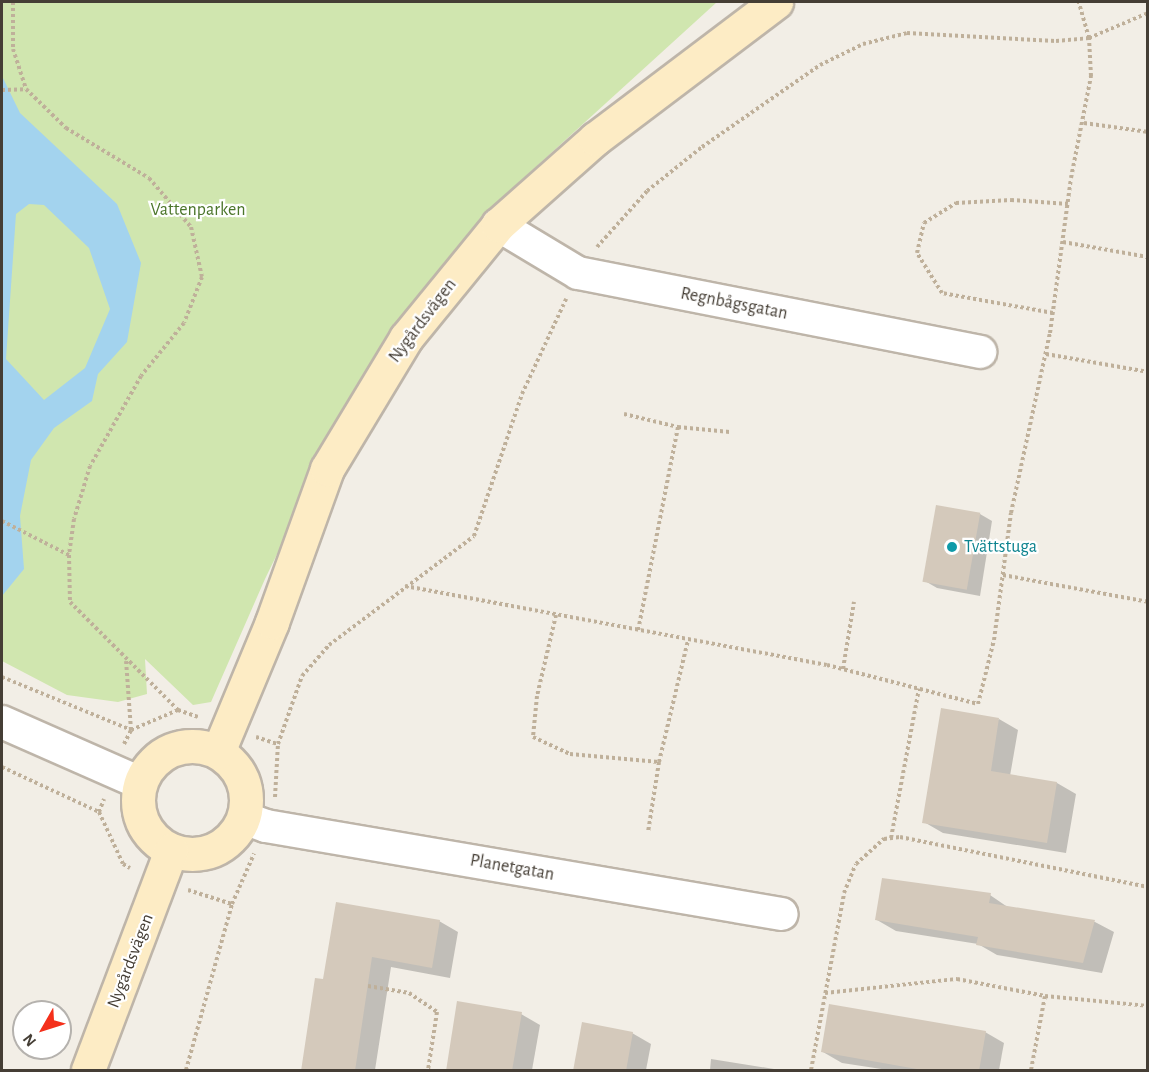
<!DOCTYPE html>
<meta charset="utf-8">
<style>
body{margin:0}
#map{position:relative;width:1149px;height:1072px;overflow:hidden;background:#f2eee6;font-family:"Alegreya Sans",sans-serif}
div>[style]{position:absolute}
.green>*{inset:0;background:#d0e6af}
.water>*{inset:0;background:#a3d3ee}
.shadow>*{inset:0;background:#0003}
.building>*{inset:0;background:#d4c9bb;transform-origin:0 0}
.path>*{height:4px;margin-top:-2px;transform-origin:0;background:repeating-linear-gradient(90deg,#bfb09a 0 3px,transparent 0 6px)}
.roads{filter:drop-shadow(2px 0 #beb5a9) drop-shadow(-2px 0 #beb5a9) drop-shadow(0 2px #beb5a9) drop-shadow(0 -2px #beb5a9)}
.street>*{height:32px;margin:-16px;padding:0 16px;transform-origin:16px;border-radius:16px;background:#fff}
.secondary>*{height:33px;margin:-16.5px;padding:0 16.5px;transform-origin:16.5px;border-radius:16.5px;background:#fdecc5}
.secondary>.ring{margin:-16.5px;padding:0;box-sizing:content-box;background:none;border:33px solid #fdecc5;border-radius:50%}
.dots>*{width:16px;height:16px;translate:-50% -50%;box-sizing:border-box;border:3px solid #fff;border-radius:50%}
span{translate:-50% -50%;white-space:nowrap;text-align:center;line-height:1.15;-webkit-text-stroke:4.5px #fff;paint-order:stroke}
.park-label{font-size:18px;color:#4b752a}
.street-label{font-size:18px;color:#453e35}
.culture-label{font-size:18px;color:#0d838f}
.left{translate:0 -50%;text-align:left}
.frame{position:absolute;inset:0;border:3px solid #453e35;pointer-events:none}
.north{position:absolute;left:12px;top:1000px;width:60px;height:60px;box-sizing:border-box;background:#fff;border:2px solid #b5b2ae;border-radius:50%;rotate:231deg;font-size:16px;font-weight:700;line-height:24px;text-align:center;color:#453e35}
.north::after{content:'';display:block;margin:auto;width:21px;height:27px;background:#f4301b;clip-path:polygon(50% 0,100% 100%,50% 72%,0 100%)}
</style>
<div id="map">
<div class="green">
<i style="clip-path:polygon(2px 2px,717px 2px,482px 216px,407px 317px,325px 455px,265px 579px,211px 702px,193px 705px,145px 659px,147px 694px,118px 702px,67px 695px,2px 661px)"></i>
</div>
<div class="water">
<i style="clip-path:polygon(evenodd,2px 76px,20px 113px,117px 204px,141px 263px,127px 342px,98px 374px,92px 401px,54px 428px,31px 460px,20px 516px,24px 569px,2px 596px,2px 76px,29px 204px,44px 205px,89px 248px,110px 309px,85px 368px,44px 400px,6px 359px,16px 214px,29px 204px)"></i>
</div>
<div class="shadow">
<i style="clip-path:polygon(980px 514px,992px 521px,980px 596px,937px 588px,925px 581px)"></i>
<i style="clip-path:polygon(999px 719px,1018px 730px,1010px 776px,1057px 783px,1076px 794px,1066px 853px,943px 833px,924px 822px)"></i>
<i style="clip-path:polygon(990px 895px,1009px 908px,1095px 922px,1114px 932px,1102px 973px,997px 955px,978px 944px,896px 931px,877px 920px)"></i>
<i style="clip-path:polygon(439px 921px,458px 932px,450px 978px,391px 967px,375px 1070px,303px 1070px,324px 981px)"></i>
<i style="clip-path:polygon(521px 1014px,540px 1025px,532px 1070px,447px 1070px)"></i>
<i style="clip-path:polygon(985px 1032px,1004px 1043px,999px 1070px,888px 1070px,842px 1063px,823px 1052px)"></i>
<i style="clip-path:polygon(632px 1033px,651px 1044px,646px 1070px,575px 1070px)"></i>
<i style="clip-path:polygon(711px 1059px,774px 1069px,776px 1070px,710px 1070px)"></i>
</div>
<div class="building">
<i style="left:936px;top:505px;width:45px;height:78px;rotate:10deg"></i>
<i style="clip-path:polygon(941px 708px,999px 718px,991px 771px,1057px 782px,1047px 843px,922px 823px)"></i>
<i style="clip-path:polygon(882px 878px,991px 893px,989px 903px,1095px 920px,1083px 963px,976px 945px,978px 937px,875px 920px)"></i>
<i style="clip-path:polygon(336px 902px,440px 920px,432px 968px,372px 957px,355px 1071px,301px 1071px,315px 978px,323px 979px)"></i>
<i style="clip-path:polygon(457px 1001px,522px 1012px,512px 1071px,446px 1071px)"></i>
<i style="clip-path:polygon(829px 1004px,986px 1031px,979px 1071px,928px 1071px,821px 1052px)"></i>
<i style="clip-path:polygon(582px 1022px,633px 1032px,626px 1071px,573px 1071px)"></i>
</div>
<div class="path">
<i style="left:13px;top:2px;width:47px;rotate:90deg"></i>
<i style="left:13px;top:49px;width:42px;rotate:72deg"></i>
<i style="left:26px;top:89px;width:56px;rotate:44.3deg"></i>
<i style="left:66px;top:128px;width:97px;rotate:31.1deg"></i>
<i style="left:149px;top:178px;width:65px;rotate:49.4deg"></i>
<i style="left:191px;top:227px;width:51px;rotate:77.6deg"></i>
<i style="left:202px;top:277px;width:49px;rotate:111.4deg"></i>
<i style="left:184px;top:323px;width:68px;rotate:129.1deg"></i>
<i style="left:141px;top:376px;width:103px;rotate:119.5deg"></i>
<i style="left:90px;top:466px;width:55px;rotate:106.8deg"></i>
<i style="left:74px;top:519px;width:36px;rotate:98deg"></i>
<i style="left:69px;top:555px;width:47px;rotate:88.8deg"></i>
<i style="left:70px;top:602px;width:153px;rotate:45deg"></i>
<i style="left:2px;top:90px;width:24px;rotate:-2deg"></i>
<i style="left:1084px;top:123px;width:65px;rotate:8deg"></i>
<i style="left:1063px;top:242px;width:86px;rotate:10deg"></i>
<i style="left:597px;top:247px;width:75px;rotate:-48.2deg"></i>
<i style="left:647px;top:191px;width:70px;rotate:-38.7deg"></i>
<i style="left:702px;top:147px;width:144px;rotate:-34.8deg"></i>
<i style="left:820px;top:65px;width:48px;rotate:-26deg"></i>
<i style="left:863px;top:44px;width:45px;rotate:-14deg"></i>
<i style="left:907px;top:33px;width:149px;rotate:3.1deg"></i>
<i style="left:1056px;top:41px;width:33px;rotate:-5deg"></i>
<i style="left:1089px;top:38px;width:64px;rotate:-23deg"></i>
<i style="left:1053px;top:313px;width:113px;rotate:-169.8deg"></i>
<i style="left:942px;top:293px;width:47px;rotate:-122deg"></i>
<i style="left:917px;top:253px;width:31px;rotate:-77deg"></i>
<i style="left:924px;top:223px;width:38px;rotate:-32deg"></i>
<i style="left:956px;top:203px;width:55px;rotate:-3.1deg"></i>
<i style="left:1011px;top:200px;width:57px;rotate:4deg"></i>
<i style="left:1046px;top:354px;width:104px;rotate:10deg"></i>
<i style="left:624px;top:414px;width:56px;rotate:13.5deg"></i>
<i style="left:678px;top:427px;width:208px;rotate:101.1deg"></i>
<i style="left:678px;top:427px;width:52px;rotate:5.5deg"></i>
<i style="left:2px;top:521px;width:75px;rotate:26.9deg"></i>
<i style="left:1003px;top:575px;width:147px;rotate:10.5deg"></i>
<i style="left:405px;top:586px;width:429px;rotate:10.6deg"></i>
<i style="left:827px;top:665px;width:156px;rotate:14.5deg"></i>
<i style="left:978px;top:704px;width:66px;rotate:-76deg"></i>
<i style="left:994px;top:640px;width:128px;rotate:-82.4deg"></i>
<i style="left:1011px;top:513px;width:184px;rotate:-77.8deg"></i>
<i style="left:1050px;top:333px;width:156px;rotate:-82.3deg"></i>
<i style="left:1071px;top:178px;width:104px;rotate:-78.9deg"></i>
<i style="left:1091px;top:76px;width:38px;rotate:-93deg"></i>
<i style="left:1089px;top:38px;width:37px;rotate:-106deg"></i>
<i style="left:556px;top:615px;width:83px;rotate:103.2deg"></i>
<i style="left:537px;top:696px;width:41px;rotate:95.6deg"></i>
<i style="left:533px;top:737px;width:41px;rotate:24.7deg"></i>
<i style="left:570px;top:754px;width:89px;rotate:5.1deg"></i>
<i style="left:659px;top:762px;width:71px;rotate:98.9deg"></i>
<i style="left:843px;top:669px;width:68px;rotate:-80.7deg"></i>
<i style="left:2px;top:677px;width:139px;rotate:22.3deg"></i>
<i style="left:131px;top:730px;width:51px;rotate:-23.1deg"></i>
<i style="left:178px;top:710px;width:21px;rotate:19deg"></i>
<i style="left:256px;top:737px;width:23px;rotate:18deg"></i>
<i style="left:124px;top:744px;width:16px;rotate:-63deg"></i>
<i style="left:131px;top:730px;width:69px;rotate:-94.1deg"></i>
<i style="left:659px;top:762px;width:125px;rotate:-76.6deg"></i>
<i style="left:2px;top:767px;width:107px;rotate:24.9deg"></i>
<i style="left:99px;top:812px;width:57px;rotate:65.2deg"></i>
<i style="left:123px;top:864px;width:8px;rotate:30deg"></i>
<i style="left:275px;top:797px;width:53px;rotate:-86.8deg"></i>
<i style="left:278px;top:744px;width:72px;rotate:-70.6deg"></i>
<i style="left:302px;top:676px;width:41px;rotate:-48.9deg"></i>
<i style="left:329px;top:645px;width:181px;rotate:-36.9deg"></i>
<i style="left:474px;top:536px;width:150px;rotate:-71.3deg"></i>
<i style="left:522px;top:394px;width:105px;rotate:-65.1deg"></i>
<i style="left:99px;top:812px;width:14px;rotate:-69deg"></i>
<i style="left:891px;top:838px;width:152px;rotate:-79.4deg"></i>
<i style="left:188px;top:890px;width:46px;rotate:17.7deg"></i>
<i style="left:368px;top:986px;width:42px;rotate:9.7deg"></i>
<i style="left:409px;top:993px;width:34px;rotate:34deg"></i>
<i style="left:437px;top:1012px;width:59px;rotate:98.8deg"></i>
<i style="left:825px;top:993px;width:133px;rotate:-6.1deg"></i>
<i style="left:957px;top:979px;width:90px;rotate:10.9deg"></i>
<i style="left:1045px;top:996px;width:103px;rotate:5.5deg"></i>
<i style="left:186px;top:1070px;width:172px;rotate:-74.5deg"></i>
<i style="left:232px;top:904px;width:55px;rotate:-66.3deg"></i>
<i style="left:811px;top:1070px;width:180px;rotate:-79.4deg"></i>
<i style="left:844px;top:893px;width:31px;rotate:-68deg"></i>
<i style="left:856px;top:864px;width:38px;rotate:-42deg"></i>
<i style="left:884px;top:839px;width:16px;rotate:-7deg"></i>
<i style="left:900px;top:837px;width:253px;rotate:11.4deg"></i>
<i style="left:1031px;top:1070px;width:75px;rotate:-79.3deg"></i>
</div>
<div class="roads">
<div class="street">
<i style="left:498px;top:225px;width:93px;rotate:31deg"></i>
<i style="left:578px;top:273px;width:410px;rotate:11.1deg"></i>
<i style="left:2px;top:722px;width:151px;rotate:23.8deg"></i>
<i style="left:244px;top:818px;width:23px;rotate:20deg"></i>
<i style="left:266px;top:826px;width:523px;rotate:9.68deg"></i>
</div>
<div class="secondary">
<i class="ring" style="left:138px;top:746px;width:75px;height:75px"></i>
<i style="left:218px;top:752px;width:141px;rotate:-67.4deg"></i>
<i style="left:272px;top:622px;width:163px;rotate:-70.2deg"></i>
<i style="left:327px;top:469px;width:153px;rotate:-58.9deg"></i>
<i style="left:406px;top:338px;width:146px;rotate:-50.8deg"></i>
<i style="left:498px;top:225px;width:130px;rotate:-41.6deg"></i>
<i style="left:595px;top:139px;width:227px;rotate:-37.1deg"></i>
<i style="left:88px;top:1070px;width:235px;rotate:-69.3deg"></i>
</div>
</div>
<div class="dots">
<i style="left:952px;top:547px;background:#0f9aa8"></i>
</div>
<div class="park-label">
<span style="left:198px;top:210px">Vattenparken</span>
</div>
<div class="street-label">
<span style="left:734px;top:304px;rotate:11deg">Regnbågsgatan</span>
<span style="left:423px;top:321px;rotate:-53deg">Nygårdsvägen</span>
<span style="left:512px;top:868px;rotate:10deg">Planetgatan</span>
<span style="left:131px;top:961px;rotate:-69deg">Nygårdsvägen</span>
</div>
<div class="culture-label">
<span class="left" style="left:964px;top:547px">Tvättstuga</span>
</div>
<div class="frame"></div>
<div class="north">N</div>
</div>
